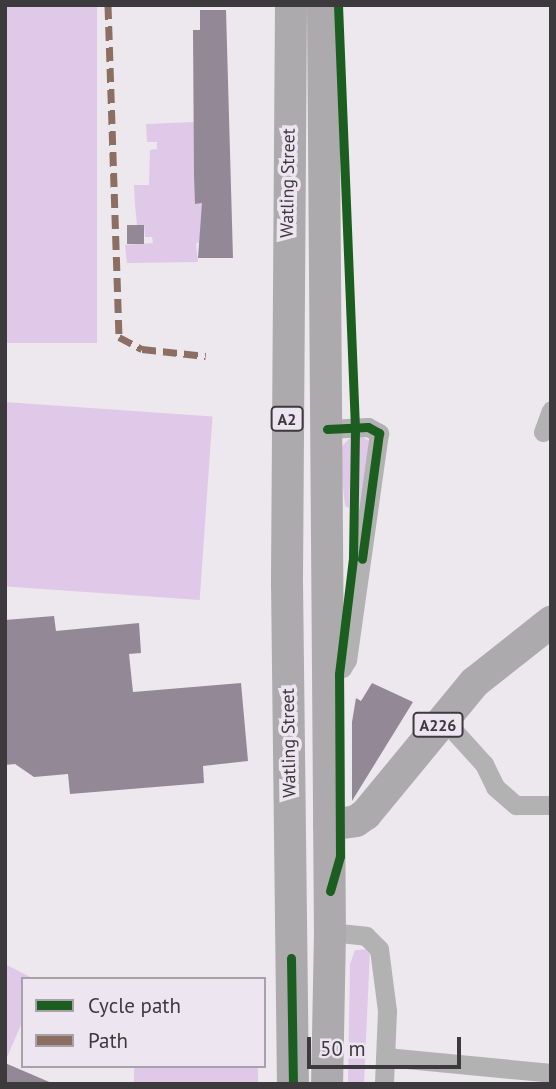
<!DOCTYPE html>
<style>
body{margin:0}
#map{position:relative;width:556px;height:1089px;overflow:hidden;background:#ece8ed;font-family:"PT Sans",sans-serif}
div>[style]{position:absolute}
.green>*{inset:0;background:#e0c8e8;transform-origin:0 0}
.building>*{inset:0;background:#938996;transform-origin:0 0}
.street>*{height:19px;margin:-9.5px;padding:0 9.5px;transform-origin:9.5px;border-radius:9.5px;background:#b3b2b3}
.primary>*{height:32px;margin:-16px;padding:0 16px;transform-origin:16px;border-radius:16px;background:#acaaac}
.quiet>*{height:7px;margin-top:-3.5px;transform-origin:0;background:repeating-linear-gradient(90deg,#8d6e63 0 14px,transparent 0 21px)}
.cycleway>*{height:9px;margin:-4.5px;padding:0 4.5px;transform-origin:4.5px;border-radius:4.5px;background:#1b5e20}
span{translate:-50% -50%;white-space:nowrap;text-align:center;line-height:1.15;-webkit-text-stroke:7px #ede5f0;paint-order:stroke}
.shield-label span{padding:2px 5px;background:#ede5f0;border:2px solid;border-radius:5px;-webkit-text-stroke-width:0}
.shield-label{font-size:16px;color:#3d3a3e;font-weight:700}
.street-label{font-size:18px;color:#3d3a3e}
.frame{position:absolute;inset:0;border:7px solid #3d3a3e;pointer-events:none}
.legend{position:absolute;left:21px;top:977px;width:245px;height:91px;box-sizing:border-box;background:#ede5f0;border:2px solid #a7a1a9;margin:0;padding:9px 12px;list-style:none;font-size:21px;color:#3d3a3e}
.legend li{display:flex;align-items:center;gap:14px;height:35px}
.legend b{width:35px;border:2px solid #a7a1a9}
.scale{position:absolute;left:307px;top:1037px;width:154px;height:32px;box-sizing:border-box;border:4px solid #3d3a3e;border-top:0;padding-left:9px;font-size:21px;line-height:24px;white-space:nowrap;color:#3d3a3e;-webkit-text-stroke:5px #ede5f0;paint-order:stroke}
</style>
<div id="map">
<div class="green">
<i style="left:5px;top:5px;width:92px;height:338px"></i>
<i style="clip-path:polygon(194px 122px,195px 203px,206px 203px,207px 242px,196px 243px,198px 262px,127px 263px,125px 245px,153px 243px,152px 237px,145px 237px,144px 225px,137px 225px,135px 205px,134px 185px,149px 185px,150px 150px,157px 149px,157px 142px,147px 142px,146px 124px)"></i>
<i style="left:5px;top:402px;width:208px;height:184px;rotate:4deg"></i>
<i style="clip-path:polygon(358px 435px,370px 441px,355px 539px,354px 504px)"></i>
<i style="clip-path:polygon(352px 436px,349px 508px,345px 506px,339px 449px)"></i>
<i style="clip-path:polygon(370px 949px,364px 1084px,348px 1084px,350px 964px,355px 950px)"></i>
<i style="clip-path:polygon(5px 964px,34px 979px,23px 979px,23px 1020px,5px 1062px)"></i>
<i style="left:134px;top:1066px;width:124px;height:19px"></i>
</div>
<div class="building">
<i style="clip-path:polygon(200px 10px,226px 10px,233px 258px,198px 258px,202px 203px,195px 204px,194px 176px,193px 30px,200px 30px)"></i>
<i style="left:127px;top:225px;width:17px;height:19px"></i>
<i style="clip-path:polygon(54px 616px,56px 631px,139px 623px,141px 653px,129px 654px,133px 692px,241px 683px,248px 761px,203px 766px,204px 783px,70px 794px,68px 774px,34px 777px,15px 764px,5px 765px,5px 620px)"></i>
<i style="clip-path:polygon(372px 683px,413px 702px,352px 801px,352px 722px,356px 698px,361px 701px)"></i>
<i style="clip-path:polygon(5px 1063px,54px 1084px,5px 1084px)"></i>
</div>
<div class="street">
<i style="left:327px;top:429px;width:41px;rotate:-2.8deg"></i>
<i style="left:368px;top:427px;width:13px;rotate:29deg"></i>
<i style="left:379px;top:433px;width:229px;rotate:98deg"></i>
<i style="left:347px;top:660px;width:9px;rotate:122deg"></i>
<i style="left:342px;top:668px;width:15px;rotate:172deg"></i>
<i style="left:543px;top:432px;width:23px;rotate:-70deg"></i>
<i style="left:443px;top:719px;width:61px;rotate:47.7deg"></i>
<i style="left:484px;top:764px;width:25px;rotate:64deg"></i>
<i style="left:495px;top:787px;width:28px;rotate:41deg"></i>
<i style="left:516px;top:805px;width:35px"></i>
<i style="left:330px;top:932px;width:36px;rotate:6deg"></i>
<i style="left:366px;top:936px;width:18px;rotate:45deg"></i>
<i style="left:379px;top:949px;width:63px;rotate:82.6deg"></i>
<i style="left:387px;top:1011px;width:73px;rotate:92.4deg"></i>
<i style="left:386px;top:1057px;width:166px;rotate:5.5deg"></i>
</div>
<div class="primary">
<i style="left:291px;top:5px;width:577px;rotate:90.4deg"></i>
<i style="left:287px;top:582px;width:502px;rotate:89.32deg"></i>
<i style="left:323px;top:5px;width:927px;rotate:89.57deg"></i>
<i style="left:330px;top:932px;width:152px;rotate:91.1deg"></i>
<i style="left:329px;top:825px;width:27px;rotate:-8deg"></i>
<i style="left:356px;top:821px;width:12px;rotate:-35deg"></i>
<i style="left:366px;top:814px;width:171px;rotate:-50.5deg"></i>
<i style="left:475px;top:682px;width:97px;rotate:-38.3deg"></i>
</div>
<div class="quiet">
<i style="left:108px;top:5px;width:332px;rotate:88.1deg"></i>
<i style="left:119px;top:337px;width:26px;rotate:28deg"></i>
<i style="left:142px;top:349px;width:64px;rotate:6.2deg"></i>
</div>
<div class="cycleway">
<i style="left:327px;top:429px;width:41px;rotate:-2.8deg"></i>
<i style="left:368px;top:427px;width:13px;rotate:29deg"></i>
<i style="left:379px;top:433px;width:127px;rotate:97.7deg"></i>
<i style="left:330px;top:891px;width:36px;rotate:-74deg"></i>
<i style="left:340px;top:856px;width:182px;rotate:-90.3deg"></i>
<i style="left:339px;top:674px;width:117px;rotate:-83.1deg"></i>
<i style="left:353px;top:558px;width:130px;rotate:-89.1deg"></i>
<i style="left:355px;top:428px;width:423px;rotate:-92.3deg"></i>
<i style="left:291px;top:958px;width:126px;rotate:89.1deg"></i>
</div>
<div class="shield-label">
<span style="left:287px;top:419px">A2</span>
<span style="left:438px;top:725px">A226</span>
</div>
<div class="street-label">
<span style="left:288px;top:183px;rotate:-89deg">Watling Street</span>
<span style="left:289px;top:743px;rotate:-91deg">Watling Street</span>
</div>
<div class="frame"></div>
<ul class="legend">
<li><b style="height:9px;background:#1b5e20"></b>Cycle path</li>
<li><b style="height:9px;background:#8d6e63"></b>Path</li>
</ul>
<div class="scale">50 m</div>
</div>
